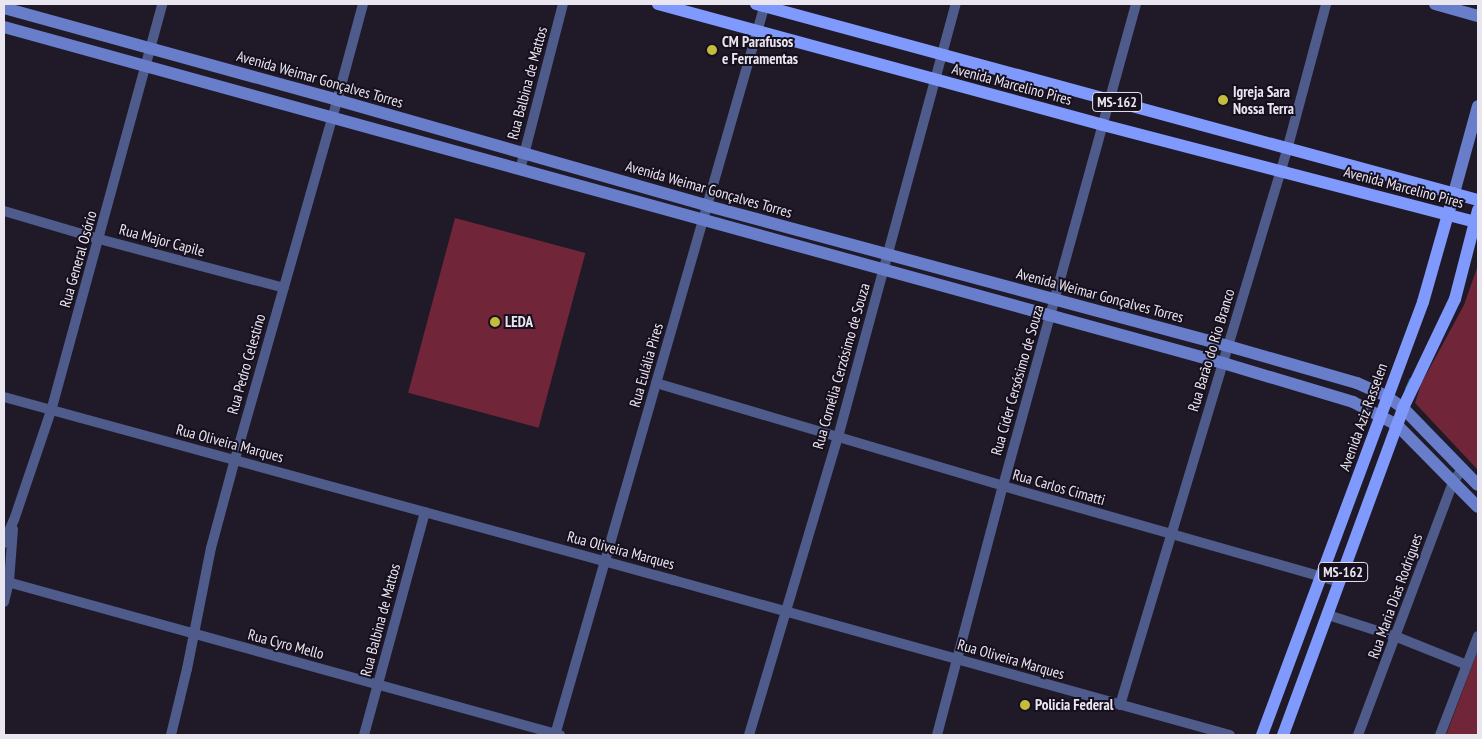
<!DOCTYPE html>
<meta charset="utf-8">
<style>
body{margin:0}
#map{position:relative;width:1482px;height:739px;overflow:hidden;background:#1f1928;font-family:"PT Sans Narrow",sans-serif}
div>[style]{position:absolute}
.green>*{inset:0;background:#702638;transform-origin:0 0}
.stream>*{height:3px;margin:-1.5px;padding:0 1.5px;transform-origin:1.5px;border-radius:1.5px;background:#185e84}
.street>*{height:10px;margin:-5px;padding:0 5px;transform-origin:5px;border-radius:5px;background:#4e5b8b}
.secondary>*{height:12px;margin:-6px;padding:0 6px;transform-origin:6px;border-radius:6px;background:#697eca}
.primary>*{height:12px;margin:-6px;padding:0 6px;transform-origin:6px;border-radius:6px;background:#7f99fc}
.dots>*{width:14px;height:14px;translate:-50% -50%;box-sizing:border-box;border:2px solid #16101e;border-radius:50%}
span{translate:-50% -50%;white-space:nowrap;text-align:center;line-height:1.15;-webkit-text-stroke:4px #16101e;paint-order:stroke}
.shield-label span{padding:1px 4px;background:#16101e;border:1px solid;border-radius:4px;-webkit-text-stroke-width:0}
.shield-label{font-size:14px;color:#eae6f0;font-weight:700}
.poi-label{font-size:15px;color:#eae6f0;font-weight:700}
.left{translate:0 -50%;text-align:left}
.street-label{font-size:15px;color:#eae6f0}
.frame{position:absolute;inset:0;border:5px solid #eae6f0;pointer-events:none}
</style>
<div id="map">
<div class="green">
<i style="left:455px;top:218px;width:135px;height:181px;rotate:15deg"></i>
<i style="clip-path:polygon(1478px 265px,1478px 470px,1415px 403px,1421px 384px,1464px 305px)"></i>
<i style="clip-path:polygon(1478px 650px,1478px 735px,1446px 735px)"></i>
</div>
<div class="stream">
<i style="left:1406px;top:388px;width:10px;rotate:-66deg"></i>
</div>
<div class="street">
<i style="left:520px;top:170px;width:171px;rotate:-75.5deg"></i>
<i style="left:4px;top:211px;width:99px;rotate:16.4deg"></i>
<i style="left:99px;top:239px;width:191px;rotate:14.8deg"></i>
<i style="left:656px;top:383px;width:362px;rotate:16.5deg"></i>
<i style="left:1003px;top:486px;width:349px;rotate:15.9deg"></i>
<i style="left:4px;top:397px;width:694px;rotate:15.3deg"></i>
<i style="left:673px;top:580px;width:578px;rotate:15.55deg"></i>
<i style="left:4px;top:543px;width:25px;rotate:-67deg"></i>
<i style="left:14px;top:520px;width:115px;rotate:-71.3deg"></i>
<i style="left:51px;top:411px;width:422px;rotate:-74.7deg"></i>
<i style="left:4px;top:581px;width:577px;rotate:15.48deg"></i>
<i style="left:4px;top:602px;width:21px;rotate:-76deg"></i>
<i style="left:9px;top:582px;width:53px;rotate:-85.7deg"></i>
<i style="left:1328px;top:615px;width:72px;rotate:17.7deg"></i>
<i style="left:1397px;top:637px;width:75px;rotate:21.8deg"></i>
<i style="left:1120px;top:705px;width:580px;rotate:-73.25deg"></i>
<i style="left:1287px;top:150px;width:151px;rotate:-75deg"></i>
<i style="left:171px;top:735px;width:68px;rotate:-76.4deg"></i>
<i style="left:187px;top:669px;width:123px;rotate:-78.8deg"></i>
<i style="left:211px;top:548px;width:92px;rotate:-74.9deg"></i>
<i style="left:235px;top:459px;width:354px;rotate:-74.1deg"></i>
<i style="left:332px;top:119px;width:119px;rotate:-74.9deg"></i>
<i style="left:364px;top:735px;width:231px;rotate:-74.7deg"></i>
<i style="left:555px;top:735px;width:761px;rotate:-73.97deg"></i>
<i style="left:749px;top:735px;width:311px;rotate:-73.4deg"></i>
<i style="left:838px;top:437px;width:449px;rotate:-74.8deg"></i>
<i style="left:937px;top:735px;width:258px;rotate:-75.2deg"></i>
<i style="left:1003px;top:486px;width:500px;rotate:-74.57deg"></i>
<i style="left:1358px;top:735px;width:270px;rotate:-69.4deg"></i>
<i style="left:1453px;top:482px;width:17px;rotate:-54deg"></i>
<i style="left:1440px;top:735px;width:106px;rotate:-69deg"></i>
</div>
<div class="secondary">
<i style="left:1435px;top:4px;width:45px;rotate:15.6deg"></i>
<i style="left:4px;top:8px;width:345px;rotate:15.4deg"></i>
<i style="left:337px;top:100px;width:386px;rotate:15.9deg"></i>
<i style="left:708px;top:206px;width:539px;rotate:15.07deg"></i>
<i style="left:1228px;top:346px;width:134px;rotate:16deg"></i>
<i style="left:1357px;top:383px;width:32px;rotate:24deg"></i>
<i style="left:1386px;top:396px;width:21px;rotate:35deg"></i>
<i style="left:1403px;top:408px;width:107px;rotate:45.8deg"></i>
<i style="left:4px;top:27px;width:1264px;rotate:15.41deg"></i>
<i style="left:1223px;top:363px;width:136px;rotate:16.7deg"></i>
<i style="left:1353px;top:402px;width:50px;rotate:27.6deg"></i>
<i style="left:1397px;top:425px;width:115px;rotate:45.4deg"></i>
<i style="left:1454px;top:193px;width:90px;rotate:-74.6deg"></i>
</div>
<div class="primary">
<i style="left:658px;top:4px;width:461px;rotate:15.2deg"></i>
<i style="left:1103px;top:125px;width:384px;rotate:14.6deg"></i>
<i style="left:756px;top:4px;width:748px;rotate:15.19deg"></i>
<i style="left:1262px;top:735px;width:462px;rotate:-69.6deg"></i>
<i style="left:1423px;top:302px;width:113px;rotate:-74.1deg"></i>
<i style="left:1283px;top:735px;width:348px;rotate:-69.8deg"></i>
<i style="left:1403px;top:408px;width:121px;rotate:-64.5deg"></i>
<i style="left:1455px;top:299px;width:92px;rotate:-75.5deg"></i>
</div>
<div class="dots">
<i style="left:712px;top:50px;background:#c4bc3d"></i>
<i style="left:1223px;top:100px;background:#c4bc3d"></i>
<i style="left:495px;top:322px;background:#c4bc3d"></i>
<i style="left:1025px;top:705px;background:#c4bc3d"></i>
</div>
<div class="shield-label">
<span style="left:1117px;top:102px">MS-162</span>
<span style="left:1343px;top:572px">MS-162</span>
</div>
<div class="poi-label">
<span class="left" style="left:722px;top:50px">CM Parafusos<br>e Ferramentas</span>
<span class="left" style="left:1233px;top:100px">Igreja Sara<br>Nossa Terra</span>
<span class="left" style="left:505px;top:322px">LEDA</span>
<span class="left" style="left:1035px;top:705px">Policia Federal</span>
</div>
<div class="street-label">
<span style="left:320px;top:79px;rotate:16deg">Avenida Weimar Gonçalves Torres</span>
<span style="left:527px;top:83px;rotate:-75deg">Rua Balbina de Mattos</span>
<span style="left:1012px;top:84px;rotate:15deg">Avenida Marcelino Pires</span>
<span style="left:1404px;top:187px;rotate:15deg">Avenida Marcelino Pires</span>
<span style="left:709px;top:189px;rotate:16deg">Avenida Weimar Gonçalves Torres</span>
<span style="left:162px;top:240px;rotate:15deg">Rua Major Capile</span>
<span style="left:78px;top:259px;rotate:-74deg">Rua General Osório</span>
<span style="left:1100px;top:295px;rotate:15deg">Avenida Weimar Gonçalves Torres</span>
<span style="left:1211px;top:350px;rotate:-73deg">Rua Barão do Rio Branco</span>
<span style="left:246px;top:364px;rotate:-74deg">Rua Pedro Celestino</span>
<span style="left:646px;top:365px;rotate:-74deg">Rua Eulália Pires</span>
<span style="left:841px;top:366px;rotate:-74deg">Rua Cornélia Cerzósimo de Souza</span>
<span style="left:1017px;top:380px;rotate:-74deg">Rua Cider Cersósimo de Souza</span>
<span style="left:1363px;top:417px;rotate:-70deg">Avenida Aziz Rasselen</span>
<span style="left:230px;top:443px;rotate:15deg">Rua Oliveira Marques</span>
<span style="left:1059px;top:487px;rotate:16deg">Rua Carlos Cimatti</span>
<span style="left:621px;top:550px;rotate:15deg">Rua Oliveira Marques</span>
<span style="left:1395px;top:596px;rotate:-70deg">Rua Maria Dias Rodrigues</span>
<span style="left:380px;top:620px;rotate:-75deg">Rua Balbina de Mattos</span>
<span style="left:286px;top:644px;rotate:15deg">Rua Cyro Mello</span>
<span style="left:1011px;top:659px;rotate:16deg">Rua Oliveira Marques</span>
</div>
<div class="frame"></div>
</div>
